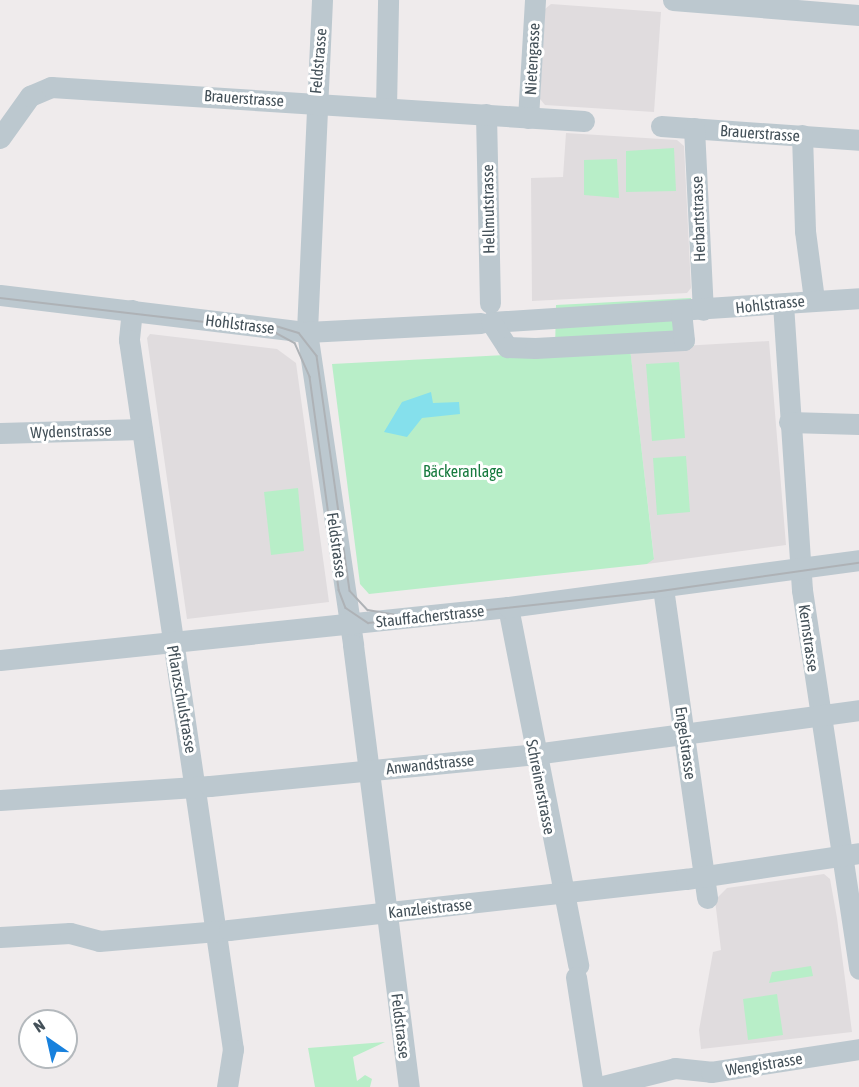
<!DOCTYPE html>
<meta charset="utf-8">
<style>
body{margin:0}
#map{position:relative;width:859px;height:1087px;overflow:hidden;background:#efebec;font-family:"Asap Condensed",sans-serif}
div>[style]{position:absolute}
.education>*{inset:0;background:#e0dcde}
.green>*{inset:0;background:#b8eec8}
.water>*{inset:0;background:#85e0ec}
.minor>*{height:21px;margin:-10.5px;padding:0 10.5px;transform-origin:10.5px;border-radius:10.5px;background:#bcc8cf}
.tram>*{height:1.5px;margin:-0.75px;padding:0 0.75px;transform-origin:0.75px;border-radius:0.75px;background:#aeb2b6}
span{translate:-50% -50%;white-space:nowrap;text-align:center;line-height:1.15;-webkit-text-stroke:6px #fff;paint-order:stroke}
.street-label{font-size:16px;color:#445159}
.park-label{font-size:16px;color:#167a3e}
.north{position:absolute;left:18px;top:1009px;width:60px;height:60px;box-sizing:border-box;background:#fff;border:2px solid #b4b9bd;border-radius:50%;rotate:326deg;font-size:16px;font-weight:700;line-height:24px;text-align:center;color:#445159}
.north::after{content:'';display:block;margin:auto;width:21px;height:27px;background:#1881dd;clip-path:polygon(50% 0,100% 100%,50% 72%,0 100%)}
</style>
<div id="map">
<div class="education">
<div style="clip-path:polygon(551px 4px,661px 12px,654px 112px,545px 105px,540px 99px,545px 9px)"></div>
<div style="clip-path:polygon(566px 133px,677px 140px,684px 146px,691px 288px,687px 293px,532px 301px,531px 178px,563px 177px)"></div>
<div style="clip-path:polygon(150px 334px,277px 349px,296px 363px,329px 602px,187px 619px,147px 338px)"></div>
<div style="clip-path:polygon(769px 341px,786px 545px,647px 564px,654px 558px,630px 349px)"></div>
<div style="clip-path:polygon(824px 874px,830px 879px,837px 918px,852px 1032px,701px 1049px,699px 1030px,713px 952px,721px 950px,715px 900px,727px 888px)"></div>
</div>
<div class="green">
<div style="clip-path:polygon(674px 148px,676px 191px,626px 192px,626px 151px)"></div>
<div style="clip-path:polygon(617px 159px,619px 198px,584px 195px,584px 160px)"></div>
<div style="clip-path:polygon(691px 298px,694px 346px,630px 348px,654px 559px,647px 564px,369px 594px,360px 584px,332px 364px,622px 349px,555px 350px,556px 305px)"></div>
<div style="clip-path:polygon(679px 362px,685px 438px,652px 441px,646px 364px)"></div>
<div style="clip-path:polygon(686px 456px,690px 512px,657px 515px,653px 458px)"></div>
<div style="clip-path:polygon(298px 488px,304px 551px,271px 555px,264px 492px)"></div>
<div style="clip-path:polygon(811px 966px,813px 976px,769px 983px,772px 972px)"></div>
<div style="clip-path:polygon(777px 994px,783px 1035px,748px 1040px,743px 999px)"></div>
<div style="clip-path:polygon(385px 1042px,353px 1057px,357px 1081px,365px 1075px,372px 1079px,370px 1087px,315px 1087px,308px 1048px)"></div>
</div>
<div class="water">
<div style="clip-path:polygon(431px 392px,433px 403px,459px 402px,460px 414px,422px 418px,407px 437px,384px 432px,402px 402px)"></div>
</div>
<div class="minor">
<div style="left:322px;top:0;width:332px;rotate:92.6deg"></div>
<div style="left:307px;top:332px;width:316px;rotate:81.6deg"></div>
<div style="left:353px;top:645px;width:446px;rotate:82.8deg"></div>
<div style="left:673px;top:0;width:187px;rotate:4.6deg"></div>
<div style="left:386px;top:108px;width:108px;rotate:-88.9deg"></div>
<div style="left:486px;top:114px;width:189px;rotate:88.8deg"></div>
<div style="left:528px;top:118px;width:118px;rotate:-86.6deg"></div>
<div style="left:661px;top:126px;width:198px;rotate:4deg"></div>
<div style="left:694px;top:128px;width:182px;rotate:87.2deg"></div>
<div style="left:802px;top:135px;width:96px;rotate:88.2deg"></div>
<div style="left:805px;top:231px;width:69px;rotate:82.5deg"></div>
<div style="left:0;top:138px;width:52px;rotate:-54.5deg"></div>
<div style="left:30px;top:96px;width:23px;rotate:-23deg"></div>
<div style="left:51px;top:87px;width:534px;rotate:3.65deg"></div>
<div style="left:0;top:295px;width:309px;rotate:6.9deg"></div>
<div style="left:307px;top:332px;width:174px;rotate:-3deg"></div>
<div style="left:783px;top:304px;width:287px;rotate:86.2deg"></div>
<div style="left:802px;top:590px;width:383px;rotate:81.4deg"></div>
<div style="left:132px;top:310px;width:30px;rotate:96deg"></div>
<div style="left:129px;top:340px;width:717px;rotate:81.66deg"></div>
<div style="left:233px;top:1049px;width:38px;rotate:99deg"></div>
<div style="left:491px;top:322px;width:369px;rotate:-3.7deg"></div>
<div style="left:491px;top:322px;width:30px;rotate:57deg"></div>
<div style="left:507px;top:347px;width:28px;rotate:2deg"></div>
<div style="left:535px;top:348px;width:149px;rotate:-3.1deg"></div>
<div style="left:684px;top:340px;width:28px;rotate:-96deg"></div>
<div style="left:789px;top:422px;width:70px;rotate:1.6deg"></div>
<div style="left:0;top:433px;width:142px;rotate:-1.6deg"></div>
<div style="left:663px;top:588px;width:313px;rotate:81.9deg"></div>
<div style="left:508px;top:607px;width:365px;rotate:78.9deg"></div>
<div style="left:0;top:660px;width:511px;rotate:-5.96deg"></div>
<div style="left:508px;top:607px;width:354px;rotate:-7.6deg"></div>
<div style="left:0;top:800px;width:210px;rotate:-3.8deg"></div>
<div style="left:210px;top:786px;width:327px;rotate:-5.6deg"></div>
<div style="left:535px;top:754px;width:327px;rotate:-7.7deg"></div>
<div style="left:0;top:937px;width:70px;rotate:-3.3deg"></div>
<div style="left:70px;top:933px;width:30px;rotate:15deg"></div>
<div style="left:99px;top:941px;width:130px;rotate:-4.8deg"></div>
<div style="left:229px;top:930px;width:460px;rotate:-6.4deg"></div>
<div style="left:686px;top:879px;width:175px;rotate:-8.5deg"></div>
<div style="left:576px;top:977px;width:111px;rotate:81.2deg"></div>
<div style="left:599px;top:1087px;width:78px;rotate:-14deg"></div>
<div style="left:675px;top:1068px;width:36px;rotate:6deg"></div>
<div style="left:711px;top:1072px;width:150px;rotate:-8.8deg"></div>
</div>
<div class="tram">
<div style="left:0;top:298px;width:249px;rotate:6.7deg"></div>
<div style="left:247px;top:327px;width:30px;rotate:12deg"></div>
<div style="left:276px;top:333px;width:21px;rotate:28deg"></div>
<div style="left:295px;top:343px;width:37px;rotate:66deg"></div>
<div style="left:310px;top:377px;width:215px;rotate:82.2deg"></div>
<div style="left:339px;top:590px;width:19px;rotate:69deg"></div>
<div style="left:346px;top:608px;width:27px;rotate:34deg"></div>
<div style="left:368px;top:623px;width:288px;rotate:-6.2deg"></div>
<div style="left:654px;top:592px;width:207px;rotate:-8.1deg"></div>
<div style="left:266px;top:323px;width:34px;rotate:17deg"></div>
<div style="left:299px;top:333px;width:29px;rotate:52deg"></div>
<div style="left:317px;top:356px;width:237px;rotate:82deg"></div>
<div style="left:350px;top:591px;width:26px;rotate:47deg"></div>
<div style="left:368px;top:610px;width:34px;rotate:10deg"></div>
</div>
<div class="street-label">
<span style="left:532px;top:59px;rotate:-87deg">Nietengasse</span>
<span style="left:318px;top:61px;rotate:-85deg">Feldstrasse</span>
<span style="left:244px;top:98px;rotate:4deg">Brauerstrasse</span>
<span style="left:760px;top:133px;rotate:4deg">Brauerstrasse</span>
<span style="left:488px;top:209px;rotate:-91deg">Hellmutstrasse</span>
<span style="left:698px;top:219px;rotate:-92deg">Herbartstrasse</span>
<span style="left:770px;top:304px;rotate:-6deg">Hohlstrasse</span>
<span style="left:240px;top:324px;rotate:7deg">Hohlstrasse</span>
<span style="left:71px;top:431px;rotate:-2deg">Wydenstrasse</span>
<span style="left:337px;top:545px;rotate:82deg">Feldstrasse</span>
<span style="left:430px;top:616px;rotate:-6deg">Stauffacherstrasse</span>
<span style="left:809px;top:638px;rotate:82deg">Kernstrasse</span>
<span style="left:182px;top:699px;rotate:80deg">Pflanzschulstrasse</span>
<span style="left:686px;top:743px;rotate:82deg">Engelstrasse</span>
<span style="left:430px;top:764px;rotate:-6deg">Anwandstrasse</span>
<span style="left:541px;top:787px;rotate:79deg">Schreinerstrasse</span>
<span style="left:430px;top:908px;rotate:-6deg">Kanzleistrasse</span>
<span style="left:401px;top:1026px;rotate:83deg">Feldstrasse</span>
<span style="left:764px;top:1064px;rotate:-9deg">Wengistrasse</span>
</div>
<div class="park-label">
<span style="left:463px;top:471px">Bäckeranlage</span>
</div>
<div class="north">N</div>
</div>
